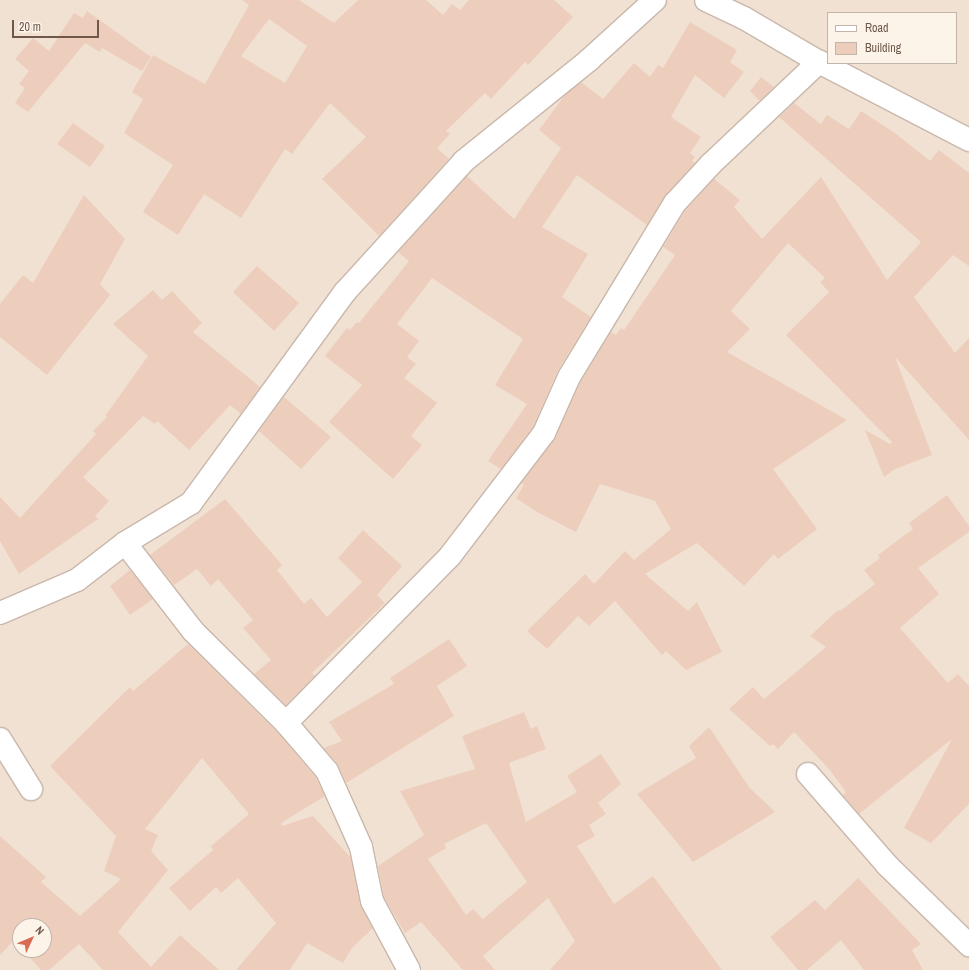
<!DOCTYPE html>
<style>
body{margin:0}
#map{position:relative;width:969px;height:970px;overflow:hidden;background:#faf0e3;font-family:"Archivo Narrow",sans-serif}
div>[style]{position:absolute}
.residential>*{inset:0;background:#f1e1d2}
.building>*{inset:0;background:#edcebd}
.roads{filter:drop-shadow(1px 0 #c9b7ab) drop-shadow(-1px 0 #c9b7ab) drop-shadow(0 1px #c9b7ab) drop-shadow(0 -1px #c9b7ab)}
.street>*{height:22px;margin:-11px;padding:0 11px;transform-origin:11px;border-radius:11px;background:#fff}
span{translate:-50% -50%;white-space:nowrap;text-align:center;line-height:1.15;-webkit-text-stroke:3px #fdf4e9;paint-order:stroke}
.legend{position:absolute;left:827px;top:12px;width:130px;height:52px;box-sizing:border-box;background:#fdf4e9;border:1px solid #c4b5aa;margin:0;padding:5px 7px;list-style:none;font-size:12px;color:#6f574b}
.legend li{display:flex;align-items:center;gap:8px;height:20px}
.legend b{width:20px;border:1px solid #c4b5aa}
.north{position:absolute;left:12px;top:918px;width:40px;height:40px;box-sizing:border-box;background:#fdf4e9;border:1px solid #c4b5aa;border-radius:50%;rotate:46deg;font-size:11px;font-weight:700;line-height:16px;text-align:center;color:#6f574b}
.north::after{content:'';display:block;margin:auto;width:14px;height:18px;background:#da6a52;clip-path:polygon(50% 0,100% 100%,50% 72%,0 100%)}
.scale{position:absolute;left:12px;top:20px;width:87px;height:18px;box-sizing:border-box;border:2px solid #6f574b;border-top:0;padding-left:5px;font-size:12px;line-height:14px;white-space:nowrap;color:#6f574b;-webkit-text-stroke:3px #fdf4e9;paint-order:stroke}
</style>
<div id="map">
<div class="residential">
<div style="clip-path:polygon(evenodd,0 0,969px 0,969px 970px,0 970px,0 0,828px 13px,956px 13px,956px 63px,828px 63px,828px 13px,0 0,20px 926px,44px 926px,44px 950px,20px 950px,20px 926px)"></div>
</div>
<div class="building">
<div style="clip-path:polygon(evenodd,242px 0,299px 0,334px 23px,358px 0,426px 0,443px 15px,452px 4px,460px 10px,469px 0,554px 0,573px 17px,528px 65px,525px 62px,491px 99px,485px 93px,446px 131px,450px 134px,437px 148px,449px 159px,379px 236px,322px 179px,366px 137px,330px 103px,292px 154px,285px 149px,241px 218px,204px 194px,178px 235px,143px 212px,173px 165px,124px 133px,143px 99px,132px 92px,153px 55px,205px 84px,249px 5px,242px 0,269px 19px,307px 46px,285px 83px,241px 56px,269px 19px)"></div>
<div style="clip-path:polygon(87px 11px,151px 57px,142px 71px,102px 48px,100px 52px,85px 43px,28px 112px,15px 103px,25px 88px,19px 84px,29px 71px,15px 59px,33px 38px,49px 51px,74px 13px,83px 18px)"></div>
<div style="clip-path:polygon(690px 22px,737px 50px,730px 62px,744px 72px,724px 98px,695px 75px,671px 117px,701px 137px,690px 153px,695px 157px,692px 161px,695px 163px,666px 195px,647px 225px,577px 175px,542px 227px,588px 254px,562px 297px,591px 317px,558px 370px,533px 427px,501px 469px,488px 461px,527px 404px,495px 385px,523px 339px,432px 278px,397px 324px,419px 341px,407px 357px,416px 364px,404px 378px,437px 403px,411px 436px,422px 445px,393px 479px,329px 422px,362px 385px,325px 356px,347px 328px,350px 330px,357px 322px,359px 323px,409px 261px,398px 252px,467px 176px,514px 219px,561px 148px,539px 130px,565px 95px,581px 82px,603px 99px,634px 63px,650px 77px,658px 65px,663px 68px)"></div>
<div style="clip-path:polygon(761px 77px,774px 87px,760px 101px,750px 91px)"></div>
<div style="clip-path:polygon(794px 103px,821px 124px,827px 115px,849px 129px,861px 111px,895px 133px,930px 161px,939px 150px,969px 173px,969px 266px,953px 255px,914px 297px,955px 353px,969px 338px,969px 440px,895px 357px,932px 455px,895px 469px,884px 477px,865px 430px,890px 444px,892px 442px,786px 335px,829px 292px,820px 282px,825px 278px,788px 243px,731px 311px,750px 329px,727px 352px,847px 420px,773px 469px,817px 529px,778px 559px,774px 554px,744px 586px,697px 543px,645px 574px,688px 611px,697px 602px,722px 652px,686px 670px,666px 651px,662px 655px,615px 601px,589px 626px,578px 616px,547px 649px,527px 631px,585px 574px,594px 584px,625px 551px,634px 560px,671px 529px,655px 501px,600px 484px,576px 532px,537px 512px,516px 498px,524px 485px,521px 483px,555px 438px,580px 383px,611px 332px,616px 335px,621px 328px,624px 330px,675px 255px,663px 247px,685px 211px,714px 179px,740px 200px,734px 207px,762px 239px,821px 177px,887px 280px,921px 242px,779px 117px)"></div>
<div style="clip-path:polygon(73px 123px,105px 146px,90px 167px,57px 144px)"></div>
<div style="clip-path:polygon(84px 195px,125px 239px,100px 284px,110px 295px,47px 375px,0 337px,0 304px,23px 275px,33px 283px)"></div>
<div style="clip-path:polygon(257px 266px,299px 303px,274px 331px,233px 292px)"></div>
<div style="clip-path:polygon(153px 290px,162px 300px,172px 291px,202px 323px,193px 332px,260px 387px,241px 414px,230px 405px,189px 450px,157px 421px,155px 424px,143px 416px,83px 477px,109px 501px,95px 516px,98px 519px,19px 574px,0 541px,0 497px,20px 518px,96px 434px,93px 431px,107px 417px,105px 416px,148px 356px,113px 324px)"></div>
<div style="clip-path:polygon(284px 397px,331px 437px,301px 469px,259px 431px)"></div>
<div style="clip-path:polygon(947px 495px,969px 526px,969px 532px,918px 568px,939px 594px,900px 628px,948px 683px,958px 674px,969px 686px,969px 804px,931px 843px,904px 828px,952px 739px,859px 814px,843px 795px,846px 792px,829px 769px,794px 732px,778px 749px,773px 744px,770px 746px,729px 709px,753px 687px,764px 699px,826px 647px,810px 636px,838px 610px,840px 611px,875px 584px,864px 570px,880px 558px,878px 555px,913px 529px,909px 523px)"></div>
<div style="clip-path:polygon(225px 499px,282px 565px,277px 570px,304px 604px,311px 598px,327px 617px,362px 582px,338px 558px,363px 530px,402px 566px,377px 595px,385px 603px,312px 673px,315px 676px,286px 705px,254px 674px,271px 660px,243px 628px,253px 620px,218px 579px,211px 586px,197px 569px,174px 585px,150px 555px)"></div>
<div style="clip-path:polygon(130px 570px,153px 599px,130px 615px,110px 586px)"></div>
<div style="clip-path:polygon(449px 639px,467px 666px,437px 686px,454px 716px,346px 783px,337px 763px,324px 748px,342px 741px,329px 722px,394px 684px,390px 678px)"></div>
<div style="clip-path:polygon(188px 644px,277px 732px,316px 778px,325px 796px,281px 823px,282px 826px,313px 816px,351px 858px,360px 904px,373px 928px,352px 948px,343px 963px,307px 943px,290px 970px,236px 970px,276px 923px,238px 878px,221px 893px,216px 887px,190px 911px,169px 888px,213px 850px,211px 846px,249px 814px,202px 758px,145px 829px,158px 835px,151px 851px,168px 870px,118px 932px,151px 967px,180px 935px,219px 970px,103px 970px,79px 944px,49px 970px,41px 970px,23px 950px,44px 950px,44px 926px,20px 926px,20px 947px,14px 940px,0 955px,0 836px,46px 877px,41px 882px,80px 916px,121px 879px,104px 871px,116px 836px,50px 766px,130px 687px,133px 691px)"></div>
<div style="clip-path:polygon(evenodd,524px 712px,531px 729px,537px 726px,546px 749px,509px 763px,526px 822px,577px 792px,567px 776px,601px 754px,621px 784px,598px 803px,606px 814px,589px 825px,595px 836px,577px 846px,614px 904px,653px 876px,722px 970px,550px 970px,575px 941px,548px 898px,483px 956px,495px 970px,463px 970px,421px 922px,405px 933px,384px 897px,378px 866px,424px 835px,400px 791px,475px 769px,462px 736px,524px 712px,486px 823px,527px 882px,483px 919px,473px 909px,466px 915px,428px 859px,446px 848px,444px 844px,486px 823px)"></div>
<div style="clip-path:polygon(709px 727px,749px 787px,775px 812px,693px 862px,637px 794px,696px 758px,689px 746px)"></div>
<div style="clip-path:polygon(858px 878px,921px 944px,912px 950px,923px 970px,864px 970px,841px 940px,807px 970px,798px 970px,770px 937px,815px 900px,825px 910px)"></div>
</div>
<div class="roads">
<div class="street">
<div style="left:706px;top:0;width:42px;rotate:25.3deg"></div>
<div style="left:744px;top:18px;width:87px;rotate:30.4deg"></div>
<div style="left:819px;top:62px;width:169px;rotate:27.5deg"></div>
<div style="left:125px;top:543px;width:111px;rotate:52.3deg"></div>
<div style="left:193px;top:631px;width:131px;rotate:44.7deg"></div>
<div style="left:286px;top:723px;width:63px;rotate:49.5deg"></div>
<div style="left:327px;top:771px;width:83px;rotate:65.9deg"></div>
<div style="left:361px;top:847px;width:55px;rotate:78.5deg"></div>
<div style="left:372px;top:901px;width:78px;rotate:61.8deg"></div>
<div style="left:0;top:613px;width:84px;rotate:-23.2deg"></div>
<div style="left:77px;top:580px;width:61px;rotate:-37.6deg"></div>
<div style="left:125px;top:543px;width:77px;rotate:-31.2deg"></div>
<div style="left:191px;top:503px;width:261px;rotate:-53.9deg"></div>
<div style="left:345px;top:292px;width:177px;rotate:-47.7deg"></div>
<div style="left:464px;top:161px;width:161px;rotate:-38.9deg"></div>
<div style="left:589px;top:60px;width:89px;rotate:-42.3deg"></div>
<div style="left:286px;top:723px;width:234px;rotate:-45.5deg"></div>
<div style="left:450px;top:556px;width:155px;rotate:-52.6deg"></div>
<div style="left:544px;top:433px;width:61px;rotate:-65.9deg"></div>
<div style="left:569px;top:377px;width:204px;rotate:-58.7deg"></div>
<div style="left:675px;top:203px;width:53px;rotate:-47.3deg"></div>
<div style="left:711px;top:164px;width:149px;rotate:-43.4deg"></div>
<div style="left:0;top:739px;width:59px;rotate:58.2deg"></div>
<div style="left:808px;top:774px;width:121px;rotate:49deg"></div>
<div style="left:887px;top:865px;width:115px;rotate:44.3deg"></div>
</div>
</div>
<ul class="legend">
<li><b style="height:5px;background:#fff"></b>Road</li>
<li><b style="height:11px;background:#edcebd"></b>Building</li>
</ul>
<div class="north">N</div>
<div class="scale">20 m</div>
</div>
